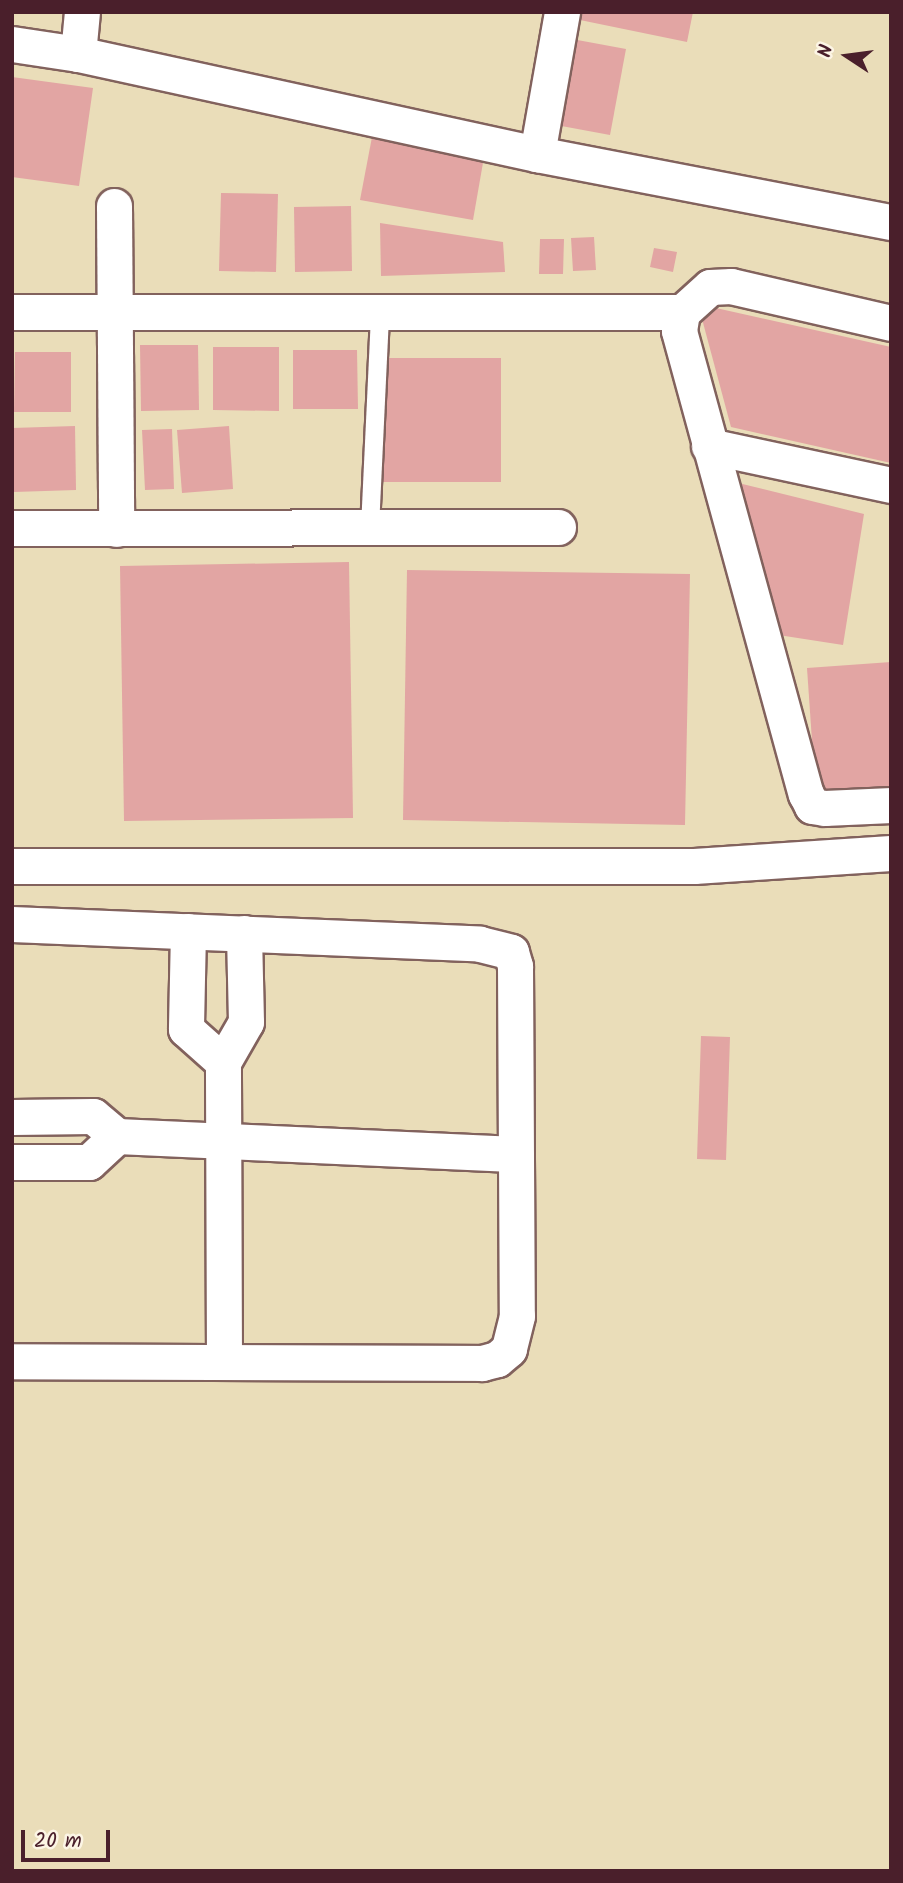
<!DOCTYPE html>
<style>
body{margin:0}
#map{position:relative;width:903px;height:1883px;overflow:hidden;background:#eaddb9;font-family:Kalam,sans-serif}
div>[style]{position:absolute}
.building>*{inset:0;background:#e2a5a3}
.roads{filter:drop-shadow(2px 0 #82625d) drop-shadow(-2px 0 #82625d) drop-shadow(0 2px #82625d) drop-shadow(0 -2px #82625d)}
.service>*{height:18px;margin:-9px;padding:0 9px;transform-origin:9px;border-radius:9px;background:#fff}
.minor>*{height:35px;margin:-17.5px;padding:0 17.5px;transform-origin:17.5px;border-radius:17.5px;background:#fff}
span{translate:-50% -50%;white-space:nowrap;text-align:center;line-height:1.15;-webkit-text-stroke:5px #fcf5e5;paint-order:stroke}
.frame{position:absolute;inset:0;border:14px solid #4a1f2b;pointer-events:none}
.north{position:absolute;left:812px;top:21px;width:70px;height:70px;-webkit-text-stroke:5px #fcf5e5;paint-order:stroke;rotate:283deg;font-size:19px;font-weight:700;line-height:28px;text-align:center;color:#4a1f2b}
.north::after{content:'';display:block;margin:auto;width:24px;height:32px;background:#4a1f2b;clip-path:polygon(50% 0,100% 100%,50% 72%,0 100%)}
.scale{position:absolute;left:21px;top:1830px;width:89px;height:32px;box-sizing:border-box;border:4px solid #4a1f2b;border-top:0;padding-left:9px;font-size:21px;line-height:24px;white-space:nowrap;color:#4a1f2b;-webkit-text-stroke:5px #fcf5e5;paint-order:stroke}
</style>
<div id="map">
<div class="building">
<div style="clip-path:polygon(581px 12px,693px 12px,687px 42px,580px 20px)"></div>
<div style="clip-path:polygon(572px 39px,626px 49px,610px 135px,556px 125px)"></div>
<div style="clip-path:polygon(12px 77px,93px 88px,79px 186px,12px 177px)"></div>
<div style="clip-path:polygon(372px 137px,484px 157px,473px 220px,360px 200px)"></div>
<div style="clip-path:polygon(221px 193px,278px 194px,276px 272px,219px 271px)"></div>
<div style="clip-path:polygon(351px 206px,352px 271px,295px 272px,294px 207px)"></div>
<div style="clip-path:polygon(380px 223px,503px 242px,505px 272px,381px 276px)"></div>
<div style="clip-path:polygon(594px 237px,596px 270px,573px 271px,571px 238px)"></div>
<div style="clip-path:polygon(540px 239px,564px 239px,563px 274px,539px 274px)"></div>
<div style="clip-path:polygon(654px 248px,677px 252px,673px 272px,650px 267px)"></div>
<div style="clip-path:polygon(698px 304px,891px 347px,891px 463px,731px 427px)"></div>
<div style="clip-path:polygon(140px 345px,198px 345px,199px 410px,141px 411px)"></div>
<div style="clip-path:polygon(213px 347px,279px 347px,279px 411px,213px 410px)"></div>
<div style="clip-path:polygon(293px 350px,357px 350px,358px 409px,293px 409px)"></div>
<div style="clip-path:polygon(15px 352px,71px 352px,71px 412px,14px 412px)"></div>
<div style="clip-path:polygon(383px 358px,501px 358px,501px 482px,383px 482px)"></div>
<div style="clip-path:polygon(75px 426px,76px 490px,14px 492px,12px 428px)"></div>
<div style="clip-path:polygon(229px 426px,233px 489px,182px 493px,177px 430px)"></div>
<div style="clip-path:polygon(172px 429px,174px 489px,145px 490px,142px 430px)"></div>
<div style="clip-path:polygon(726px 480px,864px 514px,843px 645px,772px 634px)"></div>
<div style="clip-path:polygon(349px 562px,353px 818px,124px 821px,120px 566px)"></div>
<div style="clip-path:polygon(407px 570px,690px 574px,685px 825px,403px 820px)"></div>
<div style="clip-path:polygon(891px 662px,891px 794px,816px 799px,807px 668px)"></div>
<div style="clip-path:polygon(701px 1036px,730px 1037px,726px 1160px,697px 1159px)"></div>
</div>
<div class="roads">
<div class="service">
<div style="left:370px;top:528px;width:216px;rotate:-87.3deg"></div>
</div>
<div class="minor">
<div style="left:12px;top:44px;width:67px;rotate:8.6deg"></div>
<div style="left:78px;top:54px;width:42px;rotate:-84.6deg"></div>
<div style="left:78px;top:54px;width:470px;rotate:12.3deg"></div>
<div style="left:537px;top:154px;width:360px;rotate:10.9deg"></div>
<div style="left:537px;top:154px;width:144px;rotate:-80deg"></div>
<div style="left:114px;top:206px;width:323px;rotate:89.6deg"></div>
<div style="left:12px;top:312px;width:670px"></div>
<div style="left:891px;top:323px;width:164px;rotate:-167deg"></div>
<div style="left:731px;top:286px;width:21px;rotate:177deg"></div>
<div style="left:710px;top:287px;width:38px;rotate:138deg"></div>
<div style="left:682px;top:312px;width:19px;rotate:99deg"></div>
<div style="left:679px;top:331px;width:480px;rotate:74.7deg"></div>
<div style="left:806px;top:794px;width:13px;rotate:63deg"></div>
<div style="left:812px;top:806px;width:13px;rotate:9deg"></div>
<div style="left:825px;top:808px;width:66px;rotate:-2.6deg"></div>
<div style="left:709px;top:446px;width:186px;rotate:12.1deg"></div>
<div style="left:12px;top:528px;width:546px;rotate:-0.1deg"></div>
<div style="left:12px;top:866px;width:682px"></div>
<div style="left:694px;top:866px;width:197px;rotate:-3.8deg"></div>
<div style="left:12px;top:924px;width:468px;rotate:2.4deg"></div>
<div style="left:480px;top:944px;width:32px;rotate:14deg"></div>
<div style="left:511px;top:952px;width:15px;rotate:74deg"></div>
<div style="left:515px;top:966px;width:350px;rotate:89.7deg"></div>
<div style="left:517px;top:1316px;width:34px;rotate:104deg"></div>
<div style="left:509px;top:1349px;width:16px;rotate:140deg"></div>
<div style="left:497px;top:1359px;width:16px;rotate:165deg"></div>
<div style="left:482px;top:1363px;width:470px;rotate:-179.8deg"></div>
<div style="left:188px;top:931px;width:98px;rotate:91.2deg"></div>
<div style="left:186px;top:1029px;width:50px;rotate:41.7deg"></div>
<div style="left:12px;top:1117px;width:81px;rotate:-0.7deg"></div>
<div style="left:93px;top:1116px;width:31px;rotate:40deg"></div>
<div style="left:117px;top:1136px;width:399px;rotate:2.6deg"></div>
<div style="left:12px;top:1162px;width:77px"></div>
<div style="left:89px;top:1162px;width:38px;rotate:-43deg"></div>
<div style="left:224px;top:1362px;width:300px;rotate:-90.2deg"></div>
<div style="left:223px;top:1062px;width:46px;rotate:-60.1deg"></div>
<div style="left:246px;top:1022px;width:89px;rotate:-91.3deg"></div>
</div>
</div>
<div class="frame"></div>
<div class="north">N</div>
<div class="scale">20 m</div>
</div>
